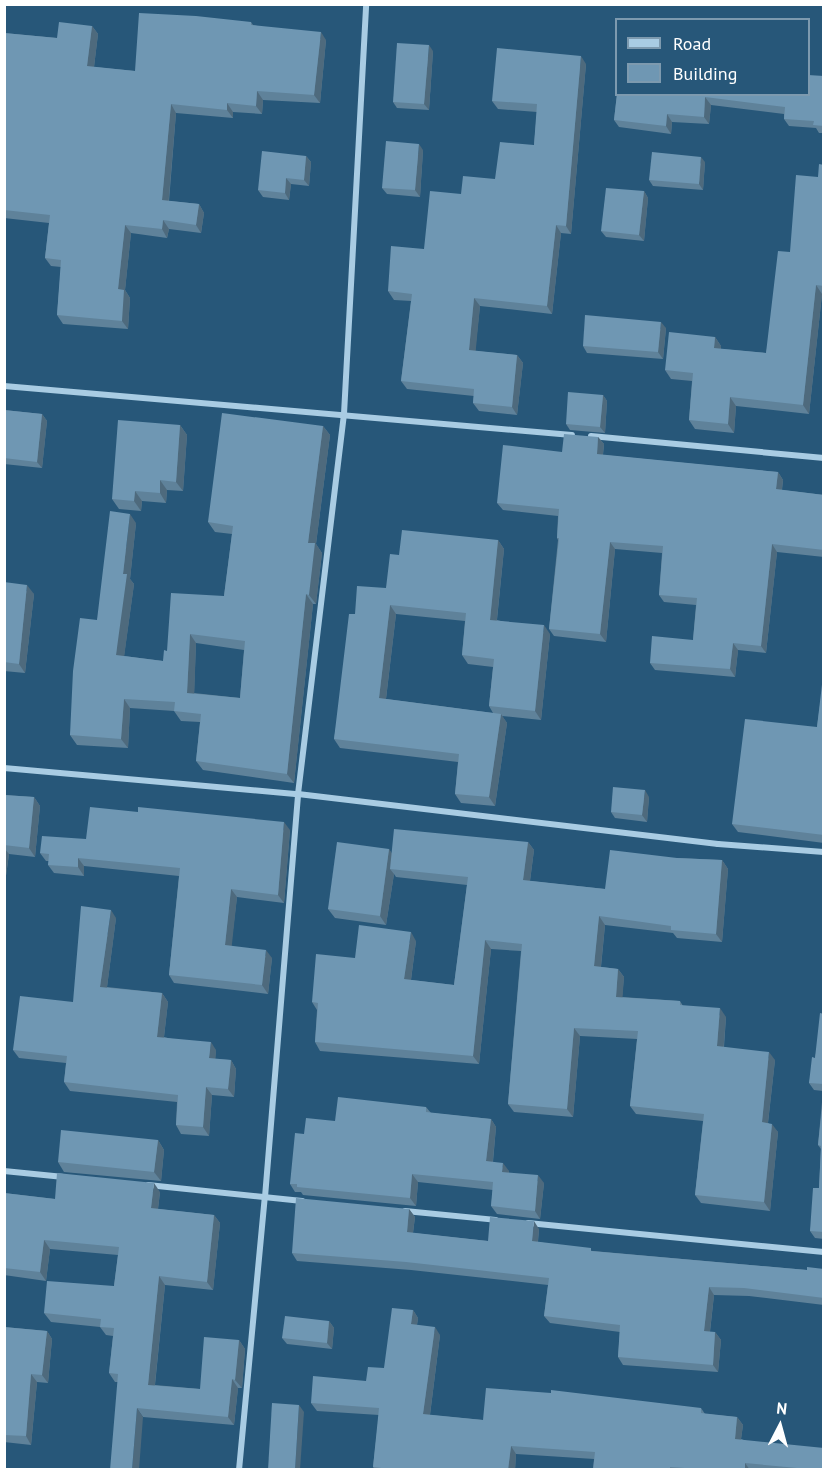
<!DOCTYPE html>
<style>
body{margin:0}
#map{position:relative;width:828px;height:1474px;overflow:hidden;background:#275779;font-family:"PT Sans",sans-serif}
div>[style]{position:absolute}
.street>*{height:6px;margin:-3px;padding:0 3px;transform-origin:3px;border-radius:3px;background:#a9cce3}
.wall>*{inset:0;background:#5f829a}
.shaded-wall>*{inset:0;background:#4e6a7d}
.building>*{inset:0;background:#6f97b3}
span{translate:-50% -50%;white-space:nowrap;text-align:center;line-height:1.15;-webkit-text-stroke:4.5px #275779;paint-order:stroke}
.frame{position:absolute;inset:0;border:6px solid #fff;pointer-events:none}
.legend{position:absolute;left:615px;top:18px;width:195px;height:78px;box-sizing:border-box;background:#275779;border:2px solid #7d9aaf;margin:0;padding:8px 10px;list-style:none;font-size:18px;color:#fff}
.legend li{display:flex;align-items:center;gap:12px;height:30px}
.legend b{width:30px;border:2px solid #7d9aaf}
.north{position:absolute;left:750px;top:1396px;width:60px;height:60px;-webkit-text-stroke:4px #275779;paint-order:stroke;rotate:6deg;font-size:16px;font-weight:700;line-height:24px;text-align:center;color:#fff}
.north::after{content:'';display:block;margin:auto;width:21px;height:27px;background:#fff;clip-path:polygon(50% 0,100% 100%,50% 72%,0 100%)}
</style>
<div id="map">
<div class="street">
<div style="left:4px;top:386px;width:570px;rotate:4.93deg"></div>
<div style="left:591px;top:436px;width:234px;rotate:5.4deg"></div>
<div style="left:4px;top:768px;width:295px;rotate:5.1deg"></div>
<div style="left:298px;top:794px;width:423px;rotate:6.8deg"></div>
<div style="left:718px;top:844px;width:106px;rotate:4.3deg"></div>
<div style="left:4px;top:1171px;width:60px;rotate:5.7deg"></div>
<div style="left:148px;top:1185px;width:155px;rotate:5.9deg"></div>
<div style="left:405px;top:1211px;width:91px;rotate:5.6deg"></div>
<div style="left:528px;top:1223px;width:297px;rotate:5.6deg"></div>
<div style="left:239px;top:1470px;width:274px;rotate:-84.6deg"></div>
<div style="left:265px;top:1197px;width:404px;rotate:-85.3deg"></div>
<div style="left:298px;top:794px;width:383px;rotate:-83.1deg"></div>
<div style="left:344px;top:414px;width:411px;rotate:-86.9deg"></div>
</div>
<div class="wall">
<div style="clip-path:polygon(251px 22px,253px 25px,326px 40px,320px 103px,263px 100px,262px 114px,233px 112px,233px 118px,176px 113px,169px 201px,199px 204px,204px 213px,201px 233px,169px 229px,167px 238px,131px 233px,125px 290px,130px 298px,128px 329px,63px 324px,57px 315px,61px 267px,51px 266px,45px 258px,49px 223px,4px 218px,4px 33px,57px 38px,92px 26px,98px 34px,94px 67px,135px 71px)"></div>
<div style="clip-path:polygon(433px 51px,429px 110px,397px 108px,393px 102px)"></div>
<div style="clip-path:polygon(586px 64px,571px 234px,561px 233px,552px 314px,480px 306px,475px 351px,517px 355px,523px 363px,517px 415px,479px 411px,473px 403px,474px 396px,407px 389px,401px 381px,411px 301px,394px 300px,388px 291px,424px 249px,461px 194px,495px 179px,534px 145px,537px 112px,498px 109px,492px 101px)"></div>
<div style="clip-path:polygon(824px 76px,824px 133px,819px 133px,816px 128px,789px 126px,784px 119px,784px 114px,711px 105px,709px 124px,672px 122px,671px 134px,619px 127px,614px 120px,617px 94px)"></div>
<div style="clip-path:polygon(423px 150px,420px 197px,387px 194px,382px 188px)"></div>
<div style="clip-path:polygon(306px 156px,311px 162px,309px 186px,291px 184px,289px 200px,263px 197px,258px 190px)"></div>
<div style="clip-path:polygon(705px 162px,703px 190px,653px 186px,649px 180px)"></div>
<div style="clip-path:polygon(824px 165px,824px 294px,822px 294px,809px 414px,736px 406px,734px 433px,695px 429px,689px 420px,692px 381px,671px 379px,665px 370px,715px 337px,721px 346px,721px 349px,766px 353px,790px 252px,818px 177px)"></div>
<div style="clip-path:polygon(644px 191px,648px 198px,644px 241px,606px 237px,601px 231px)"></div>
<div style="clip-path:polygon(666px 328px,663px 359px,587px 353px,583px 346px)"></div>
<div style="clip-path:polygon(603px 395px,607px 401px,605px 433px,570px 430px,566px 424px)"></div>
<div style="clip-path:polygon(4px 410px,42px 414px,47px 421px,42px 468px,4px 464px)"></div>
<div style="clip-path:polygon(180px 425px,187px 435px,183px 491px,167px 490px,166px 503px,142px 501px,141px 511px,119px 509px,112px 499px)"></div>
<div style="clip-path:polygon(evenodd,323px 426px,330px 435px,316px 544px,322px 553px,316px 604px,313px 604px,294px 783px,203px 770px,196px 761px,200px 722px,181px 721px,174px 711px,130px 708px,128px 748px,77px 745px,70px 735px,97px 620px,136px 523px,130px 579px,134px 584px,124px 656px,163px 661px,167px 651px,224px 596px,232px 534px,215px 532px,208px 522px,323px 426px,196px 643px,244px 650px,240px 698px,194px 693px,196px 643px)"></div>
<div style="clip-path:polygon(598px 437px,604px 444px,603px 455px,778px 472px,783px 480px,782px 490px,824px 495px,824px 557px,777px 552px,766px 653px,738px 650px,735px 677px,655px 670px,650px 663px,693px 640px,696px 605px,664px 602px,659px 595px,662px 553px,615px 549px,606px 642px,554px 636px,549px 629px,558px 540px,557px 538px,558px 516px,503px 510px,497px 503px,562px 452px)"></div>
<div style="clip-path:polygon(evenodd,498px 540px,504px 549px,497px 620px,550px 634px,541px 720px,502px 716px,507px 723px,495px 806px,461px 803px,455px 794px,458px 762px,340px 748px,334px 739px,355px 614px,386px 588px,399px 555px,498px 540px,396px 614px,465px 621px,462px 655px,468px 664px,493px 667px,489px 706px,493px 713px,386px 699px,396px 614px)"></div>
<div style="clip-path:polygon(4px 582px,34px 594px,25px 673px,4px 671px)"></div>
<div style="clip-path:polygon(824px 676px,824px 843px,738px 832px,732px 824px,817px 727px)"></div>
<div style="clip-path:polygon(4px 795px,34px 797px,40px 806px,35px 857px,9px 854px,4px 890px)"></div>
<div style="clip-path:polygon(649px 797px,647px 822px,615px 818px,611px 812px)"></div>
<div style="clip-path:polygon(290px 830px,284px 903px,237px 897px,231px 946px,272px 958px,268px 994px,174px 983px,169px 975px,179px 876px,84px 866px,84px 876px,54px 873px,48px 865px,49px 861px,46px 861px,40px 853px,86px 839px)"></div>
<div style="clip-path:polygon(528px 842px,534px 850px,530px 881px,605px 889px,677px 858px,722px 860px,728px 869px,722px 942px,677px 938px,673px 933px,605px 925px,601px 967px,618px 969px,624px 977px,622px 997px,680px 1001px,683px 1006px,726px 1017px,724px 1047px,775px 1060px,768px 1123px,778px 1132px,770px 1211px,701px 1203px,695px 1195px,703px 1121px,636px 1114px,630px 1106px,637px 1039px,580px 1036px,573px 1117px,514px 1112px,508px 1104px,521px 951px,491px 949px,479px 1064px,320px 1051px,315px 1042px,317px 1010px,312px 1002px,355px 958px,416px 941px,411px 980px,454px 985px,467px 885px,396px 877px,394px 874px,386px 925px,335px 918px,328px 909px,389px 849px,391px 853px)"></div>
<div style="clip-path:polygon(116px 918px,107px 987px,162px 993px,168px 1002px,164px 1037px,216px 1050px,215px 1059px,231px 1060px,236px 1069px,234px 1097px,212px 1095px,209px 1136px,181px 1134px,176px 1125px,177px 1102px,70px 1091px,64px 1082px,66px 1063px,19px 1058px,13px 1050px,73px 1002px)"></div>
<div style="clip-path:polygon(824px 1014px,824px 1239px,815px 1238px,810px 1231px,819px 1188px,821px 1149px,818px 1145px,823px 1091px,814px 1090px,809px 1083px,815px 1058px)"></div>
<div style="clip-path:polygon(426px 1107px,431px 1113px,491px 1119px,496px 1127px,493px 1162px,509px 1171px,509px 1173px,544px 1183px,540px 1219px,497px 1214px,491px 1206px,493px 1190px,418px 1182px,416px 1206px,303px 1195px,301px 1192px,295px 1192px,290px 1184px,304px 1134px,335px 1121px)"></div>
<div style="clip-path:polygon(158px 1140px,164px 1150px,161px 1181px,64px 1172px,58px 1162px)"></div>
<div style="clip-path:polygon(160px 1192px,158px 1209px,214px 1215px,220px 1223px,213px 1290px,165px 1285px,155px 1385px,200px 1389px,239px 1340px,245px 1349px,242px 1388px,238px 1388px,234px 1425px,143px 1417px,118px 1382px,115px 1382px,109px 1373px,113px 1336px,106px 1335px,100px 1327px,51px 1322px,44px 1313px,114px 1286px,118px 1255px,50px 1249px,46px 1281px,4px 1275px,4px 1193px,55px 1199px)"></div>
<div style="clip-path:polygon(409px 1209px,415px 1217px,413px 1233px,488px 1241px,539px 1229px,538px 1242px,593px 1251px,807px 1270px,824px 1269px,824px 1305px,749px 1296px,714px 1295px,710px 1332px,715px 1332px,721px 1340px,718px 1372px,623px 1365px,618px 1357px,620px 1332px,550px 1323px,544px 1316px,548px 1285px,411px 1270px,297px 1261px,292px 1253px)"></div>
<div style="clip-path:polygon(413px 1310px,418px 1318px,417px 1325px,440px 1335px,430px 1415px,483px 1420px,701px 1408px,705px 1414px,737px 1417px,743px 1425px,741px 1439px,824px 1470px,593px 1470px,594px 1459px,516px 1454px,515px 1470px,375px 1470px,373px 1467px,379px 1415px,317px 1411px,311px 1403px,366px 1381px,384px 1368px)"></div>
<div style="clip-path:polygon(329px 1321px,334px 1328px,332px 1349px,287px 1344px,282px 1338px)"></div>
<div style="clip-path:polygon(4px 1327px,47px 1331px,52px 1339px,48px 1383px,37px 1382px,31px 1445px,4px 1442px)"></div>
</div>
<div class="shaded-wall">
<div style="clip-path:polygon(92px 26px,98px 34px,93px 75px,87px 66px)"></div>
<div style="clip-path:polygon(321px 32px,326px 40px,320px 103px,314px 95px)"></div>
<div style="clip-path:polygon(429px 45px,433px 51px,429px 110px,424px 104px)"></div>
<div style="clip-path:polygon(581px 56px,586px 64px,571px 234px,566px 226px)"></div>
<div style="clip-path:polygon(257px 91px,263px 100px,262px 114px,256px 106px)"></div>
<div style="clip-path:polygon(705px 97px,711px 105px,709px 124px,704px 117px)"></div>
<div style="clip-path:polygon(227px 103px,233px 112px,233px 118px,227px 110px)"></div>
<div style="clip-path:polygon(171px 104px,176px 113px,168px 208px,162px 200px)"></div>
<div style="clip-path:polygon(667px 114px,672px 122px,671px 134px,666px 126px)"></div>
<div style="clip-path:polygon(419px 144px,423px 150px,420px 197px,415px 190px)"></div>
<div style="clip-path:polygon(306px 156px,311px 162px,309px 186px,304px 180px)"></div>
<div style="clip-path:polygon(701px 157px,705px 162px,703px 190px,699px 184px)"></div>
<div style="clip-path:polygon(286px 178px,291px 184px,289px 200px,285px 193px)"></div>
<div style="clip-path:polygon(644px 191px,648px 198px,644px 241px,639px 235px)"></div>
<div style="clip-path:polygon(199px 204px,204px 213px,201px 233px,196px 225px)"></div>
<div style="clip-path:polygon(163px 220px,169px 229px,167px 238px,162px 229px)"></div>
<div style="clip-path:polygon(125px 225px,131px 233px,125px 290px,130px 298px,128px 329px,122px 321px,118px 289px)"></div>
<div style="clip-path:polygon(556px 225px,561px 233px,552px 314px,547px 306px)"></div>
<div style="clip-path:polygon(816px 285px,822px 294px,809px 414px,803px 405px)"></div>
<div style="clip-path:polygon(474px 298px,480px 306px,475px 358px,469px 350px)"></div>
<div style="clip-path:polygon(661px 322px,666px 328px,663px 359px,658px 352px)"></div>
<div style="clip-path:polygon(715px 337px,721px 346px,720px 357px,714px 348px)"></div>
<div style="clip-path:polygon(517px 355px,523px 363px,517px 415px,512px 407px)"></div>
<div style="clip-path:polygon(603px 395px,607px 401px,605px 433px,600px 427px)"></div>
<div style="clip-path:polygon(730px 397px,736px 406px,734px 433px,728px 424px)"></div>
<div style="clip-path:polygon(42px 414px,47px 421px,42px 468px,37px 462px)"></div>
<div style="clip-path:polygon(180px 425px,187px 435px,183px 491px,176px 482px)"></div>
<div style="clip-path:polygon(323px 426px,330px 435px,316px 544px,322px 553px,316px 604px,309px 595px,308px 543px)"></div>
<div style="clip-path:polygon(598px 437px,604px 444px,602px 462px,597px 454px)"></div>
<div style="clip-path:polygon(778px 472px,783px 480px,781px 496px,776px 489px)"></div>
<div style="clip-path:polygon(160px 480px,167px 490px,166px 503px,160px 493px)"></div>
<div style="clip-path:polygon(135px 491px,142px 501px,141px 511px,134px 501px)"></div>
<div style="clip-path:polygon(130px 514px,136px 523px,130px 579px,134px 584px,123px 665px,116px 655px,123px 574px)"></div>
<div style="clip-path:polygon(498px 540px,504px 549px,496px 628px,490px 620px)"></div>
<div style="clip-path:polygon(610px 542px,615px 549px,606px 642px,600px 634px)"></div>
<div style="clip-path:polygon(772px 544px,777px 552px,766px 653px,761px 646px)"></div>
<div style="clip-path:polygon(27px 585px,34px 594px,25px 673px,19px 664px)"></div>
<div style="clip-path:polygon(306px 594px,313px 604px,294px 783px,287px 774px)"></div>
<div style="clip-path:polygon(390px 605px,396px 614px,385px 707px,379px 698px)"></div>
<div style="clip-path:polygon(544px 625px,550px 634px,541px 720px,535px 711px)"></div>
<div style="clip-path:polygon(190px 634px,196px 643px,194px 702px,187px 693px)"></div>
<div style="clip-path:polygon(733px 643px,738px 650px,735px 677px,730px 669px)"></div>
<div style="clip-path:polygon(124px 699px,130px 708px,128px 748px,121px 739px)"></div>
<div style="clip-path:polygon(501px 714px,507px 723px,495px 806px,489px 797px)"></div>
<div style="clip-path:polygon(645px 790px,649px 797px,647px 822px,642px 815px)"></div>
<div style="clip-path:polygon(34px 797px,40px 806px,35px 857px,29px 848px)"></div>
<div style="clip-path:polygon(284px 822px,290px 830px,284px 903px,278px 895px)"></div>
<div style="clip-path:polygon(528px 842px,534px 850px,529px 888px,523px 880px)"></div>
<div style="clip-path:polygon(4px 848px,9px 854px,4px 890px)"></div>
<div style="clip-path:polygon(389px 849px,396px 859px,390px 869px,394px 874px,386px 925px,380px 916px)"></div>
<div style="clip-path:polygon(78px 858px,84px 866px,84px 876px,78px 867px)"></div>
<div style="clip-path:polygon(722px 860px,728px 869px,722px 942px,716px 934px)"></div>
<div style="clip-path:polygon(231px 889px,237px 897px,231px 953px,225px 945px)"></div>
<div style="clip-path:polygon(111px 910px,116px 918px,106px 995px,100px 987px)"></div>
<div style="clip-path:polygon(599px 916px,605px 925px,600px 975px,594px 966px)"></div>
<div style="clip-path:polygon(411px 932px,416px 941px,410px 987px,404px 979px)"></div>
<div style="clip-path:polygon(485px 940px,491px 949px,479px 1064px,473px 1056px)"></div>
<div style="clip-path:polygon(266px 950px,272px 958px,268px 994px,262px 985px)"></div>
<div style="clip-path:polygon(618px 969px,624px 977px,622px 1005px,616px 997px)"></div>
<div style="clip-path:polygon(162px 993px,168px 1002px,163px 1045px,157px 1037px)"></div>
<div style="clip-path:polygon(720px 1008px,726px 1017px,723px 1054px,717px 1046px)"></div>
<div style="clip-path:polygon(574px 1028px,580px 1036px,573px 1117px,567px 1109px)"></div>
<div style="clip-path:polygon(211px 1042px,216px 1050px,215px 1066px,209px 1058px)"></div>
<div style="clip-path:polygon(769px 1052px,775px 1060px,767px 1131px,762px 1122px)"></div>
<div style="clip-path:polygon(231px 1060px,236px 1069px,234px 1097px,228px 1089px)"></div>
<div style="clip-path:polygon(206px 1087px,212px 1095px,209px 1136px,203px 1127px)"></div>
<div style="clip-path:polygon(491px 1119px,496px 1127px,492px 1169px,486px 1161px)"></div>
<div style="clip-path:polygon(772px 1124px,778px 1132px,770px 1211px,764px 1202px)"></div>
<div style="clip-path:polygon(158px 1140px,164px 1150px,161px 1181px,154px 1172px)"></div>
<div style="clip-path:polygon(503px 1163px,509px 1171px,508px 1180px,502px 1172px)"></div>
<div style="clip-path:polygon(412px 1174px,418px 1182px,416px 1206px,410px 1198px)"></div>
<div style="clip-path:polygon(538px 1175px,544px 1183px,540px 1219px,535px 1211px)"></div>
<div style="clip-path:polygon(154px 1183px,160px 1192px,157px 1217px,151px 1208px)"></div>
<div style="clip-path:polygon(409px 1209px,415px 1217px,412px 1240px,407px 1232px)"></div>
<div style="clip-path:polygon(214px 1215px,220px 1223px,213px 1290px,207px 1282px)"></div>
<div style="clip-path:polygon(534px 1221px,539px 1229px,537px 1249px,532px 1241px)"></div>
<div style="clip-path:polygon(44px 1240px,50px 1249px,46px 1281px,40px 1272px)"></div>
<div style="clip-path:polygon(159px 1276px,165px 1285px,154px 1393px,148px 1385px)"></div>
<div style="clip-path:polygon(709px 1287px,714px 1295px,709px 1339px,704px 1331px)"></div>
<div style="clip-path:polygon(413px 1310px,418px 1318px,416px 1331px,411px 1324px)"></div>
<div style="clip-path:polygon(329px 1321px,334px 1328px,332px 1349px,327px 1343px)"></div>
<div style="clip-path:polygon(435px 1327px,440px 1335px,429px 1422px,423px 1414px)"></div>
<div style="clip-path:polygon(47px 1331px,52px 1339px,48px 1383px,42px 1375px)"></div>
<div style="clip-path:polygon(715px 1332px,721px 1340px,718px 1372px,713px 1365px)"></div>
<div style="clip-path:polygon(239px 1340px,245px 1349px,242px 1388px,235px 1380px)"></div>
<div style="clip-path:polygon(31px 1374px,37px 1382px,31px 1445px,26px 1436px)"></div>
<div style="clip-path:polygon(232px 1379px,238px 1388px,234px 1425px,228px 1417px)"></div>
<div style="clip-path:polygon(299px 1405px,304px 1412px,300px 1470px,295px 1470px)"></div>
<div style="clip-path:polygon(137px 1408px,143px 1417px,139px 1470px,132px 1470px)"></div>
<div style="clip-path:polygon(737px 1417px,743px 1425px,740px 1446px,735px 1439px)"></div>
<div style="clip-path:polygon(511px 1446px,516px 1454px,515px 1470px,508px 1470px)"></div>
<div style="clip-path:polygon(745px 1463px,750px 1470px,745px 1470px)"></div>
</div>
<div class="building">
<div style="clip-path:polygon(139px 13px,196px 16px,251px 22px,251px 25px,321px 32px,314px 95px,257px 91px,256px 106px,227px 103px,227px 110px,171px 104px,162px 200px,199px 204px,196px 225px,163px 220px,162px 229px,125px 225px,118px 289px,124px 290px,122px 321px,57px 315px,61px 260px,45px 258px,50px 215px,4px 210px,4px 33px,57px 38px,59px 22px,92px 26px,87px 66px,135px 71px)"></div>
<div style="clip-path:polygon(397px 43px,429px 45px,424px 104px,393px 102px)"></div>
<div style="clip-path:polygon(497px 48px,581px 56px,566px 226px,556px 225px,547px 306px,474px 298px,469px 350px,517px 355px,512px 407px,473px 403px,474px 389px,401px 381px,412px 294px,388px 291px,391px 246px,424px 249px,430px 191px,461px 194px,463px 176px,495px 179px,500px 142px,534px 145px,537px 104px,492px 101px)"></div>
<div style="clip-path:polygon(808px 75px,824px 76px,824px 126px,813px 125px,814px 121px,784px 119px,785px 107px,705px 97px,704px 117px,667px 114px,666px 126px,614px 120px,617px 94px,808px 94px)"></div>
<div style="clip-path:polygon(386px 141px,419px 144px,415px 190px,382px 188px)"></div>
<div style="clip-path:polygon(262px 151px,306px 156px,304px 180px,286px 178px,285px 193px,258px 190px)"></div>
<div style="clip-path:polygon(652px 152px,701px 157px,699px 184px,649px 180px)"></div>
<div style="clip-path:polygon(819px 164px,824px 165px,824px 286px,816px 285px,803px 405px,730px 397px,728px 424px,689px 420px,693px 373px,665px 370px,669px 332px,715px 337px,714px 348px,766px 353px,778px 251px,790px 252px,796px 175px,818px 177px)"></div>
<div style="clip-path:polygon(606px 188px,644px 191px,639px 235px,601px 231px)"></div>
<div style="clip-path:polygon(585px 315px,661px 322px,658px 352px,583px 346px)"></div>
<div style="clip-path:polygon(568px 392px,603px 395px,600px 427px,566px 424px)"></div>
<div style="clip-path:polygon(4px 410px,42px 414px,37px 462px,4px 458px)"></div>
<div style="clip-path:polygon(evenodd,222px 413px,323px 426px,308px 543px,315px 543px,309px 595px,306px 594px,287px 774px,196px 761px,201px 714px,174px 711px,175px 702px,124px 699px,121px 739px,70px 735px,73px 671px,80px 618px,97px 620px,110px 511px,130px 514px,123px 574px,127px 574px,116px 655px,163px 661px,164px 650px,167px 651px,171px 593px,224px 596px,233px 526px,208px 522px,222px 413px,190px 634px,245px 641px,240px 698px,187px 693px,190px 634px)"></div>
<div style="clip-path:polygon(118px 420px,180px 425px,176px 482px,160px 480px,160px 493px,135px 491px,134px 501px,112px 499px)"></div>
<div style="clip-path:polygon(564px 434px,598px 437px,597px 454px,778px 472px,776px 489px,824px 495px,824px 550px,772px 544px,761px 646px,733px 643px,730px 669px,650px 663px,652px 636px,693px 640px,697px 598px,659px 595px,663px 546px,610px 542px,600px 634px,549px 629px,559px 538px,557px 538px,559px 509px,497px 503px,503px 445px,562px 452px)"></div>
<div style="clip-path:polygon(402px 530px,498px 540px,490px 620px,544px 625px,535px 711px,489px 706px,494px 659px,462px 655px,466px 613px,390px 605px,379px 698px,501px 714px,489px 797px,455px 794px,459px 754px,334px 739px,349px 614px,355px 614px,357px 586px,386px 588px,390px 554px,399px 555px)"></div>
<div style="clip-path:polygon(4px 582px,27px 585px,19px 664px,4px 662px)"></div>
<div style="clip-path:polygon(823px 676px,824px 835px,732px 824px,745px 719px,817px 727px)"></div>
<div style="clip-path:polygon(613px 787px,645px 790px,642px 815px,611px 812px)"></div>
<div style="clip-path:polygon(4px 795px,34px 797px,29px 848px,4px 845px)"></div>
<div style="clip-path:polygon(90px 807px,138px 812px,138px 807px,284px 822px,278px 895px,231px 889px,225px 945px,266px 950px,262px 985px,169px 975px,180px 868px,78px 858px,78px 867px,48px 865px,49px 854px,40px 853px,42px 836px,86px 839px)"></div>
<div style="clip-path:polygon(394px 829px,528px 842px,523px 880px,605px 889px,610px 850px,677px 858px,722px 860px,716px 934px,671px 930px,671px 926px,599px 916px,594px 966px,618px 969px,616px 997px,680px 1001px,680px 1005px,720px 1008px,717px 1046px,769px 1052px,762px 1122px,772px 1124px,764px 1202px,695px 1195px,704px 1114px,630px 1106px,638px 1031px,574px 1028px,567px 1109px,508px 1104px,522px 944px,485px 940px,473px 1056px,315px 1042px,318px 1003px,312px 1002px,316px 954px,355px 958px,359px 925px,411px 932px,404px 979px,454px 985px,468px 877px,390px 869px)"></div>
<div style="clip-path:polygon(337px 842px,389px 849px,380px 916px,328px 909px)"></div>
<div style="clip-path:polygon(81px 906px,111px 910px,100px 987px,162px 993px,157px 1037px,211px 1042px,209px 1058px,231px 1060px,228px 1089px,206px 1087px,203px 1127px,176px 1125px,178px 1095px,64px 1082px,67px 1056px,13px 1050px,20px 996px,73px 1002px)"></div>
<div style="clip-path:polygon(820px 1013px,824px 1014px,824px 1084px,809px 1083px,812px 1057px,815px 1058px)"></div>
<div style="clip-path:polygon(824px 1090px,824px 1232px,810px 1231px,813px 1188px,819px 1188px,821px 1146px,818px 1145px)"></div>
<div style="clip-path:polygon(338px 1097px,426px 1107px,426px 1112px,491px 1119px,486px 1161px,503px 1163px,502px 1172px,538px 1175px,535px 1211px,491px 1206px,493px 1182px,412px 1174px,410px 1198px,297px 1187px,297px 1184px,290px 1184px,295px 1133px,304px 1134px,306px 1118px,335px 1121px)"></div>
<div style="clip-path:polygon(61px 1130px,158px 1140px,154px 1172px,58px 1162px)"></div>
<div style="clip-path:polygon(57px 1173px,154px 1183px,151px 1208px,214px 1215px,207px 1282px,159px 1276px,148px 1385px,200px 1389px,204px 1337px,239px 1340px,235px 1380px,232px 1379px,228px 1417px,137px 1408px,132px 1470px,110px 1470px,118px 1374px,109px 1373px,114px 1328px,100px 1327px,101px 1319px,44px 1313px,47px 1281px,114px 1286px,119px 1247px,44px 1240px,40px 1272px,4px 1268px,4px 1193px,55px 1199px)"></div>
<div style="clip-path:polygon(296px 1198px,409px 1209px,407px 1232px,488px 1241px,490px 1217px,534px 1221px,532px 1241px,591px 1248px,591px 1251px,807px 1270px,807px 1267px,824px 1269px,824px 1298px,744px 1288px,709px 1287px,704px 1331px,715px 1332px,713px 1365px,618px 1357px,620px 1325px,544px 1316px,549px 1278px,406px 1262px,292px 1253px)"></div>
<div style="clip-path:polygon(392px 1308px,413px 1310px,411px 1324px,435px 1327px,423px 1414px,483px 1420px,486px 1388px,551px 1393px,551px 1390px,701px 1408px,701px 1413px,737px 1417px,735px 1439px,824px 1448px,824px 1470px,796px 1470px,797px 1468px,745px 1463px,745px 1470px,714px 1470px,670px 1467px,670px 1470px,593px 1470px,595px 1452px,511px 1446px,508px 1470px,399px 1470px,373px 1467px,379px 1408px,311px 1403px,313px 1376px,366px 1381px,368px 1367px,384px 1368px)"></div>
<div style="clip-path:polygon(285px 1316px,329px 1321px,327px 1343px,282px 1338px)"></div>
<div style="clip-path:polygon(4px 1327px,47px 1331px,42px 1375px,31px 1374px,26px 1436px,4px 1435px)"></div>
<div style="clip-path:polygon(272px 1403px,299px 1405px,295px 1470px,268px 1470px)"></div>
</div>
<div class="frame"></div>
<ul class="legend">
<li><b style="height:8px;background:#a9cce3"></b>Road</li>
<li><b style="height:16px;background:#6f97b3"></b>Building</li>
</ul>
<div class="north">N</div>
</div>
